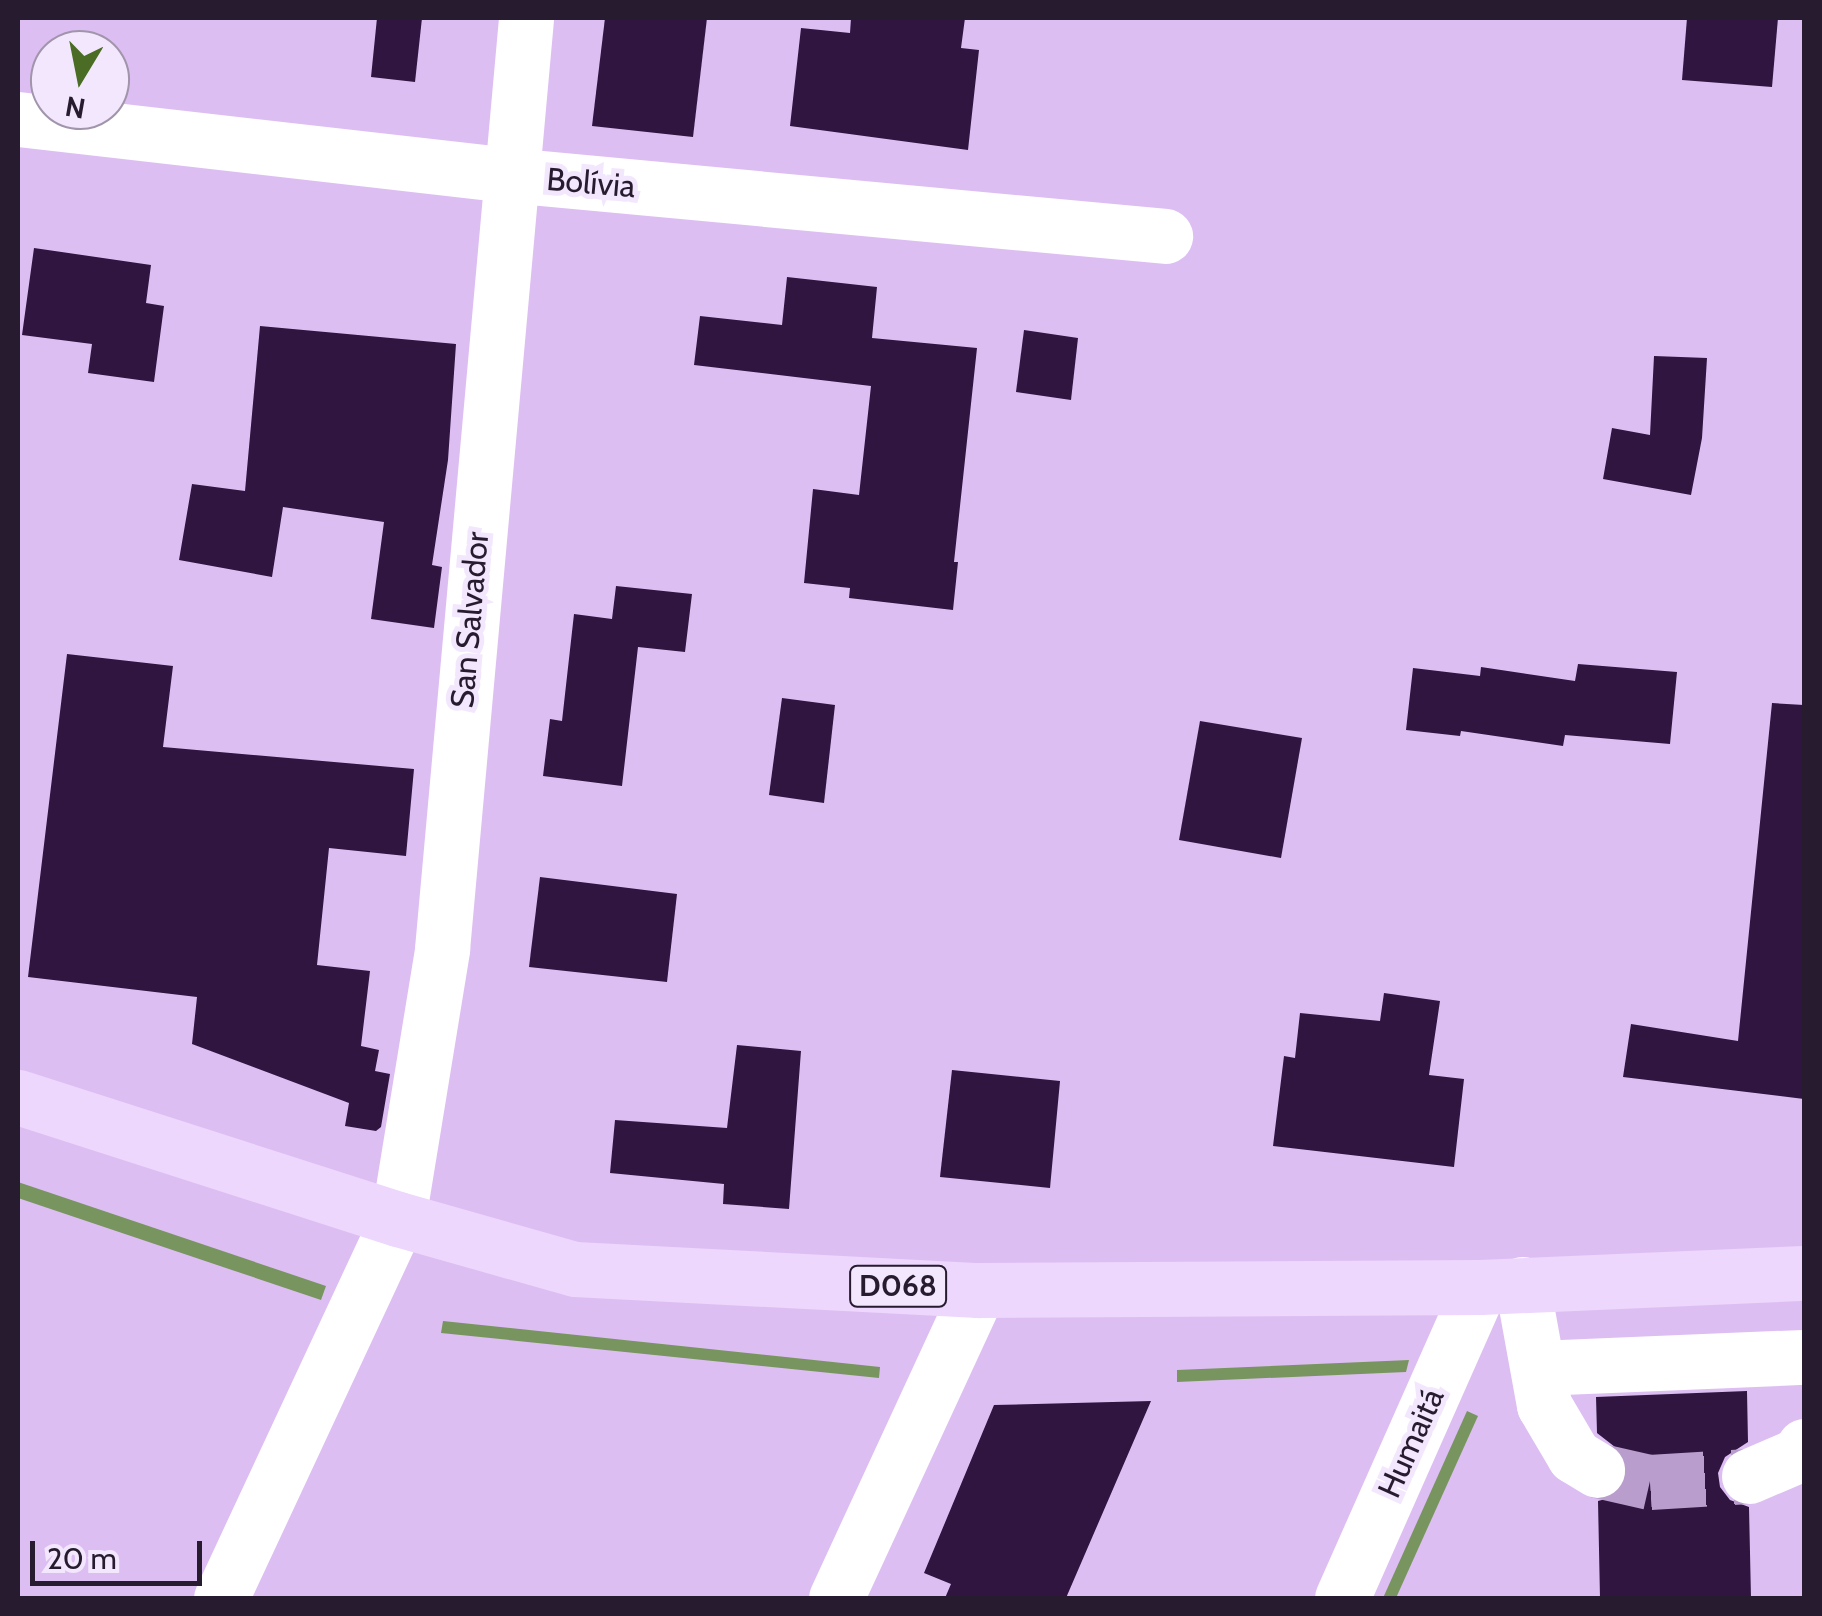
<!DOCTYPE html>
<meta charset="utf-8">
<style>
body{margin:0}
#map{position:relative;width:1822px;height:1616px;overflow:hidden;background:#ddbef3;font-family:Cabin,sans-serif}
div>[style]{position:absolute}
.water>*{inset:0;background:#78955f}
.building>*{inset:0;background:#2f153f}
.minor-tunnel>*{height:55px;margin-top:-27.5px;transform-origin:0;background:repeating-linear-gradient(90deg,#b99dcc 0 55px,transparent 0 83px)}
.minor>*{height:55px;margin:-27.5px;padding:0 27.5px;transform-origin:27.5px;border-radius:27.5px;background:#fff}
.major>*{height:55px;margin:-27.5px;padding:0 27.5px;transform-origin:27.5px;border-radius:27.5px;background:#edd7fd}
span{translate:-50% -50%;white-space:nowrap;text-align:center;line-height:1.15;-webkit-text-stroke:10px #f3e7fd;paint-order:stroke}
.shield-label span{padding:2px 8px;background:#f3e7fd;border:2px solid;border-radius:8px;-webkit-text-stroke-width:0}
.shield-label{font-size:30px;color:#271b2f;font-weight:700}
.street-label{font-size:32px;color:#271b2f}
.frame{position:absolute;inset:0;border:20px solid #271b2f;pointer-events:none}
.north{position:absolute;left:30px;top:30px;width:100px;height:100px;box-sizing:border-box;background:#f3e7fd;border:2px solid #a195ab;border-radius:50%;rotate:190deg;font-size:28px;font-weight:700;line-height:40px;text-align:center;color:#271b2f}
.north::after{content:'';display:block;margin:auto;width:35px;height:45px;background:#4a6c24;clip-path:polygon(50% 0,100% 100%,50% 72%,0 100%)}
.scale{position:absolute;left:30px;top:1541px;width:172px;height:45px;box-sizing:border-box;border:5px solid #271b2f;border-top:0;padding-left:12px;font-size:30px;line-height:35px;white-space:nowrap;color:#271b2f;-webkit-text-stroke:8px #f3e7fd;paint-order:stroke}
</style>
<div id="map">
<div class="water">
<div style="clip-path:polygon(18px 1182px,326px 1286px,321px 1300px,18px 1198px)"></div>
<div style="clip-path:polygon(443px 1321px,880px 1367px,879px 1378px,441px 1333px)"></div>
<div style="clip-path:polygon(1409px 1360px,1406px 1372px,1177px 1382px,1177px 1370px)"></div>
<div style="clip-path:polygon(1467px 1411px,1478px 1416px,1396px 1598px,1383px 1598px)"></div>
</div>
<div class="building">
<div style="clip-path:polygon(377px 18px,422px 18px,415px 82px,371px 77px)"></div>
<div style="clip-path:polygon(605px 18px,707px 18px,693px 137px,592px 126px)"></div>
<div style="clip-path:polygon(851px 18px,965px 18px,961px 48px,979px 50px,968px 150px,790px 126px,801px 28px,850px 33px)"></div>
<div style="clip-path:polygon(1687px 18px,1778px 18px,1772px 87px,1682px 80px)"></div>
<div style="clip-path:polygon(34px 248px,151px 265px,146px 303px,164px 306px,154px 382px,88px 373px,92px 344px,22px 335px)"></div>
<div style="clip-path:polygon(787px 277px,877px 287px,872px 338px,977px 348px,954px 562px,958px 562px,953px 610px,849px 598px,850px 588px,804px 583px,813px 489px,859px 495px,871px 386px,694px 365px,700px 316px,782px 325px)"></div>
<div style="clip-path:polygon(260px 326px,456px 344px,448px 460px,432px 565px,442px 567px,434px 628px,371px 619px,384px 522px,283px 507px,272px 577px,179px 560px,192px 484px,245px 491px)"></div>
<div style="clip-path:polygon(1024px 330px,1078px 338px,1071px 400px,1016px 392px)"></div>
<div style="clip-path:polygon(1654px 356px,1707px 358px,1702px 438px,1691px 495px,1603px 479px,1612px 428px,1650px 435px)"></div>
<div style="clip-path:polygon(616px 586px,692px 594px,685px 652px,638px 647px,622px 786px,543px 776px,550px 719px,562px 721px,574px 614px,612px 619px)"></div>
<div style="clip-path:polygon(67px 654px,173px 666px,163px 747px,414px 769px,406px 856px,329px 848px,317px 965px,370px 971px,361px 1046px,379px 1050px,375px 1071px,390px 1074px,381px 1127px,376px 1131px,345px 1126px,349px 1103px,192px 1044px,197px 997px,28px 977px)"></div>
<div style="clip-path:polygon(1578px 664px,1677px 672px,1670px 744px,1565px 735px,1563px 746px,1461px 731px,1460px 736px,1406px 730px,1413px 668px,1480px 676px,1481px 667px,1575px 681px)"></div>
<div style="clip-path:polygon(782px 698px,835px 705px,824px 803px,769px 795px)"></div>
<div style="clip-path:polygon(1772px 703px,1804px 705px,1804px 1099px,1623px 1077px,1631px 1024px,1738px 1041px)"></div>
<div style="clip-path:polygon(1200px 721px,1302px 738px,1281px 858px,1179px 840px)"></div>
<div style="clip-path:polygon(540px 877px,677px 894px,667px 982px,529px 967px)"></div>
<div style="clip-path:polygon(1384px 993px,1440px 1001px,1429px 1075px,1464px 1079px,1454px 1167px,1273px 1146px,1284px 1056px,1295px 1058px,1300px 1013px,1380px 1021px)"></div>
<div style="clip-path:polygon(737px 1045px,801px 1051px,789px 1209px,723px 1204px,724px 1184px,610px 1173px,615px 1120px,727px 1128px)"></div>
<div style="clip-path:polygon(952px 1070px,1060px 1081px,1050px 1188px,940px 1177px)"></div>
<div style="clip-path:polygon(1747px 1391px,1748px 1442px,1725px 1457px,1718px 1473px,1720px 1487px,1730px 1500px,1749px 1507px,1751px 1598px,1600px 1598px,1598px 1501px,1613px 1497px,1623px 1487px,1628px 1470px,1624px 1454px,1597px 1433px,1596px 1397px)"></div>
<div style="clip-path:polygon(1151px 1401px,1066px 1598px,945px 1598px,951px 1584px,924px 1573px,994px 1405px)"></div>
</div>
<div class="minor-tunnel">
<div style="left:1597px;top:1470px;width:54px;rotate:12.8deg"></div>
<div style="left:1650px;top:1482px;width:99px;rotate:-3.5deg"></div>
</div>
<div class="minor">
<div style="left:18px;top:119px;width:493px;rotate:6.5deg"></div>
<div style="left:508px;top:175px;width:660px;rotate:5.3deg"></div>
<div style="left:1522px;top:1284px;width:123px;rotate:79.7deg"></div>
<div style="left:1544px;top:1405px;width:59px;rotate:59.5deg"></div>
<div style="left:1574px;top:1456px;width:27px;rotate:31deg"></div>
<div style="left:1538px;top:1368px;width:266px;rotate:-2.4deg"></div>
<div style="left:1749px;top:1476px;width:53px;rotate:-23.2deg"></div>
<div style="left:1798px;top:1455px;width:11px;rotate:-56deg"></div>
<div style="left:221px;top:1598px;width:418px;rotate:-65deg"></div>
<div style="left:398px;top:1219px;width:274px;rotate:-80.7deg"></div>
<div style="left:442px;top:949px;width:935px;rotate:-84.84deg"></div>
<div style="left:836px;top:1598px;width:339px;rotate:-65.2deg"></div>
<div style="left:1342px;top:1598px;width:340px;rotate:-66.1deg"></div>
</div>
<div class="major">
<div style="left:18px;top:1097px;width:399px;rotate:17.8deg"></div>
<div style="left:398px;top:1219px;width:184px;rotate:15.8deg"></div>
<div style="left:575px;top:1269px;width:404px;rotate:3deg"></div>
<div style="left:978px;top:1290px;width:502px;rotate:-0.34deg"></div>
<div style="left:1480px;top:1287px;width:324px;rotate:-2.5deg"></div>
</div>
<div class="shield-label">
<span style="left:898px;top:1286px">D068</span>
</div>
<div class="street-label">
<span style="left:591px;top:183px;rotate:5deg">Bolívia</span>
<span style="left:470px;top:620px;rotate:-85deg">San Salvador</span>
<span style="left:1411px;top:1443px;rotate:-66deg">Humaitá</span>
</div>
<div class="frame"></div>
<div class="north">N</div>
<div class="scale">20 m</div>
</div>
